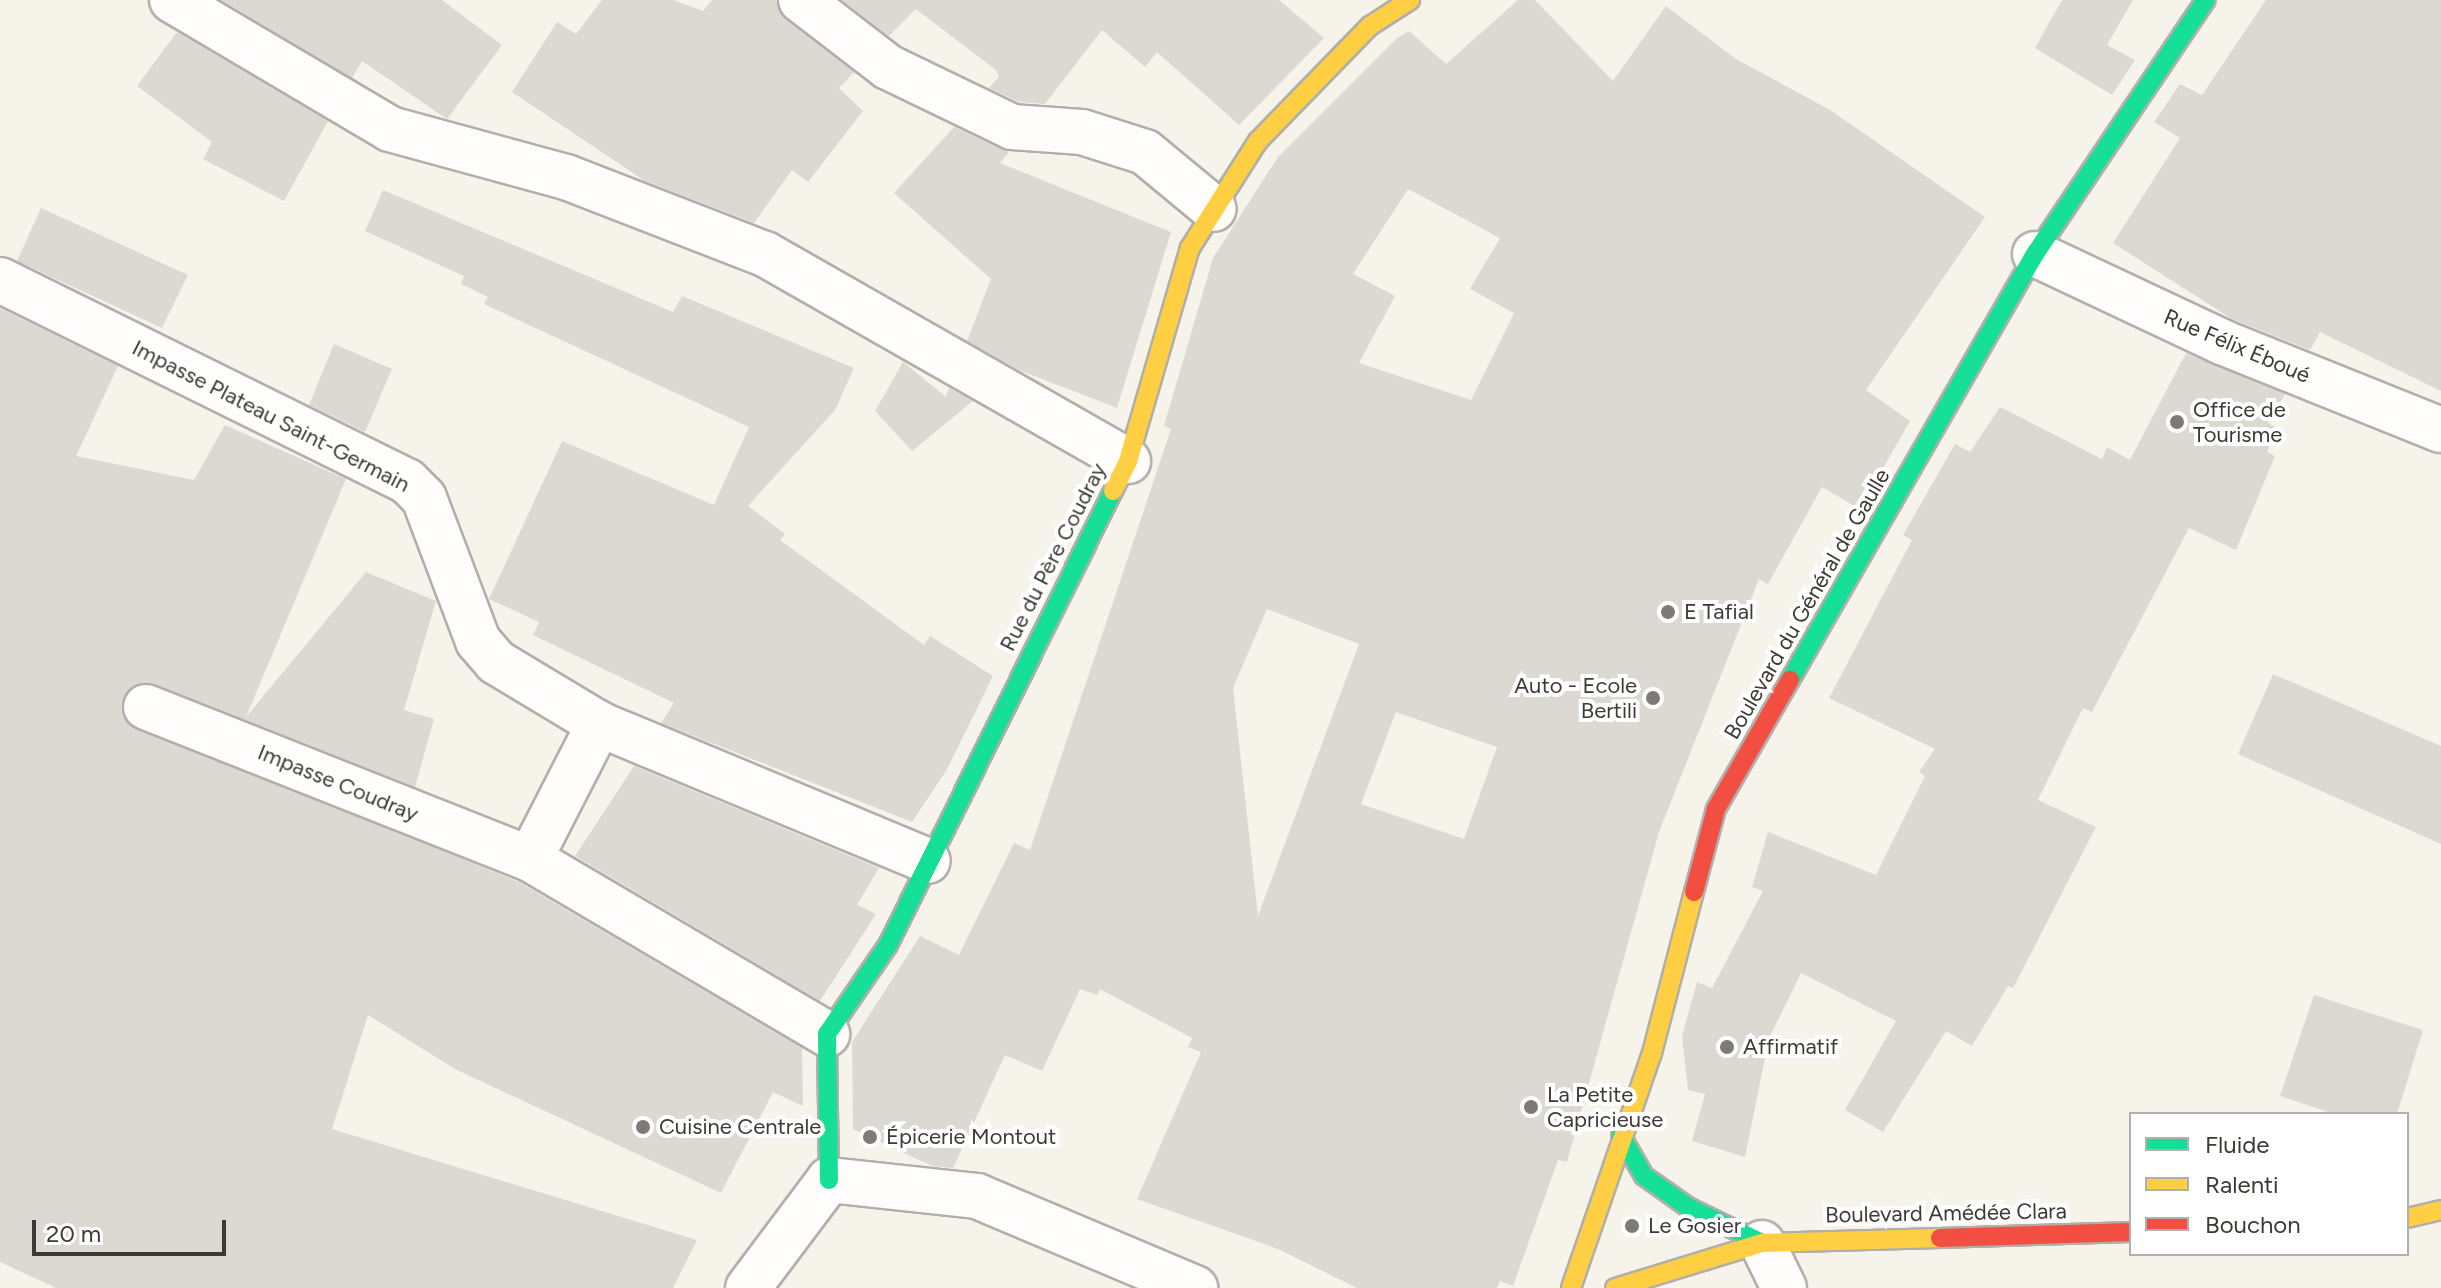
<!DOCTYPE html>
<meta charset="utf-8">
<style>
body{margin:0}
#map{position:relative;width:2441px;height:1288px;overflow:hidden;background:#f6f3eb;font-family:Figtree,sans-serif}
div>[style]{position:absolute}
.building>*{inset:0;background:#dcd9d2}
.roads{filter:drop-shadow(2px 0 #b2afaa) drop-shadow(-2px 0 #b2afaa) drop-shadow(0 2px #b2afaa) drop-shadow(0 -2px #b2afaa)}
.street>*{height:44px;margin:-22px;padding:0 22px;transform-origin:22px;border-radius:22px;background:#fefdfc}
.fast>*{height:18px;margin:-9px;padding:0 9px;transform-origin:9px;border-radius:9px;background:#16e098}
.slow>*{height:18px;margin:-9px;padding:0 9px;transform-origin:9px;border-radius:9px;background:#ffcf43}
.jam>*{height:18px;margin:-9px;padding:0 9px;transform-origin:9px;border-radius:9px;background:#f24e42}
.dots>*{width:22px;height:22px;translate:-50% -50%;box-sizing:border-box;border:4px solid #fff;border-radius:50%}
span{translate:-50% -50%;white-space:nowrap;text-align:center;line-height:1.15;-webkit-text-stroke:8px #fff;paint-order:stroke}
.street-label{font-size:22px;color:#3d3a35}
.poi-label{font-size:22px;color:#3d3a35}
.left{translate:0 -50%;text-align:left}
.right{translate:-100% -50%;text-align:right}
.legend{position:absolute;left:2129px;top:1112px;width:280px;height:144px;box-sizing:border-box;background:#fff;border:2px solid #b1b0ae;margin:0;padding:10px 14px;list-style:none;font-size:24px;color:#3d3a35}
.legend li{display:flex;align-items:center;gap:16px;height:40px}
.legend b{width:40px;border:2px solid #b1b0ae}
.scale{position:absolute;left:32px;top:1220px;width:194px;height:36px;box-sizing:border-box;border:4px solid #3d3a35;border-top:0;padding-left:10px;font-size:24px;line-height:28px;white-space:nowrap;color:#3d3a35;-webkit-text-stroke:6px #fff;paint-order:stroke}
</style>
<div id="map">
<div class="building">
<div style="clip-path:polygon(221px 0,442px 0,502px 45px,447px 119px,362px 61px,352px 78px)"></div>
<div style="clip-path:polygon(602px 0,673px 0,703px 11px,712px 0,777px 0,786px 20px,854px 72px,839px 88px,863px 111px,808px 182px,792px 170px,754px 223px,645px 181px,512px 92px,557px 22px,576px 34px)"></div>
<div style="clip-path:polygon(842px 0,1279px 0,1324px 38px,1239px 125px,1157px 52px,1145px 67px,1102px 30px,1045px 104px,1019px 102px,989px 88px,999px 77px,996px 70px,916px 9px,889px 36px)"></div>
<div style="clip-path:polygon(evenodd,1518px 0,1535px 0,1613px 81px,1666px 6px,1736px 59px,1830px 110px,1985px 217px,1866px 390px,1910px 421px,1860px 509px,1822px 487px,1768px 584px,1759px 579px,1659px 832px,1567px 1162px,1558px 1160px,1513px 1286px,1500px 1281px,1497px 1288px,1357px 1288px,1278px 1249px,1137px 1199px,1201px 1052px,1188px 1047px,1192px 1038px,1100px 989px,1097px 995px,1080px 989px,1042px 1071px,1005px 1055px,953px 1168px,932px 1166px,853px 1129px,852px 1042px,920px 936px,959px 955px,1014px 843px,1030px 850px,1171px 429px,1164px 426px,1213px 258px,1278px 157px,1396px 39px,1409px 31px,1446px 64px,1518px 0,1408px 189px,1500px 238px,1470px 289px,1514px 313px,1471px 400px,1359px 363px,1395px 296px,1353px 274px,1408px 189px,1518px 0,1267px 609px,1359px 644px,1258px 916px,1233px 688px,1267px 609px,1518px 0,1396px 712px,1497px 747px,1464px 839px,1361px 804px,1396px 712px)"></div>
<div style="clip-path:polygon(2062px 0,2133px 0,2107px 45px,2135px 60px,2112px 95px,2035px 48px)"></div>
<div style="clip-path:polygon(2266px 0,2441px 0,2441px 391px,2320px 332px,2310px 350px,2232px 319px,2113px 243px,2180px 138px,2154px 122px,2180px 84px,2202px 95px)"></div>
<div style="clip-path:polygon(177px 32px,328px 121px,284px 201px,203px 159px,212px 142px,137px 86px)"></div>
<div style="clip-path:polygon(954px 127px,1009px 152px,1000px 163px,1171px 232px,1117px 408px,1019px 370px,967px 341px,991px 279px,894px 193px)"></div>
<div style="clip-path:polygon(383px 190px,673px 312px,682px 296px,854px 368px,835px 410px,748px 506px,785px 534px,780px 540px,924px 645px,930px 636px,993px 676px,946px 771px,912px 822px,661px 723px,674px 703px,533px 635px,539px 622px,489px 599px,562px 441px,714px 505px,749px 427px,484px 304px,488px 297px,461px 284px,464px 276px,365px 231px)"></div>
<div style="clip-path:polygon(41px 208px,188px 275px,162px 328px,17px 261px)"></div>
<div style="clip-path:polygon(0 308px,118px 366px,76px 456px,194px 480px,225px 425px,346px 479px,246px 717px,366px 572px,436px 601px,404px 710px,434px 719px,415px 787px,154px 684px,131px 687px,123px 697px,127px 723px,519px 882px,802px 1048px,803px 1106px,773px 1092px,721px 1193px,455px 1069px,368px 1015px,332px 1129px,697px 1240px,673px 1288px,56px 1288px,0 1262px)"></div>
<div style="clip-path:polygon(334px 344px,392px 369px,365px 432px,309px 405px)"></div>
<div style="clip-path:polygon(2186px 353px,2285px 394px,2268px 423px,2277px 428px,2267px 452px,2275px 456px,2236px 550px,2189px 528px,2092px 712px,2083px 708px,2038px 800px,2096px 827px,2013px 988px,2008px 986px,1972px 1046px,1946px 1031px,1883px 1132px,1845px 1110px,1896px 1021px,1801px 973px,1769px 1038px,1745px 1157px,1692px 1141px,1705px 1094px,1688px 1090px,1682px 1036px,1697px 982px,1712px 988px,1763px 891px,1752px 887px,1768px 832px,1876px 875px,1925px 776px,1919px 772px,1935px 749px,1829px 698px,1912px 540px,1903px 535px,1955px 444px,1970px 452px,2000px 407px,2102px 459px,2107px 447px,2130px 460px)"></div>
<div style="clip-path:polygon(903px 362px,946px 397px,949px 388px,973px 401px,912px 451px,875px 411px)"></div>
<div style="clip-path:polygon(2273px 674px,2441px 746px,2441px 844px,2238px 754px)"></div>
<div style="clip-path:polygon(634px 766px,879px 868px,857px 905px,876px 914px,820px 1001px,575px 856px)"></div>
<div style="clip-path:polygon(2314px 995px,2423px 1030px,2397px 1114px,2334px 1114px,2280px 1096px)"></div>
</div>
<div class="roads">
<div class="street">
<div style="left:172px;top:0;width:253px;rotate:30.6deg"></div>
<div style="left:390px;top:129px;width:182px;rotate:15.3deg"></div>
<div style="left:566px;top:177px;width:213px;rotate:21.2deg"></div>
<div style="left:765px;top:254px;width:418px;rotate:29.7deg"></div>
<div style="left:801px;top:0;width:110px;rotate:37.6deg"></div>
<div style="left:888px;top:67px;width:138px;rotate:25.8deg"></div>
<div style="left:1012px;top:127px;width:70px;rotate:4.1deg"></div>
<div style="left:1082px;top:132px;width:66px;rotate:17.6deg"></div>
<div style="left:1145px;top:152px;width:89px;rotate:39.6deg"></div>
<div style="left:2035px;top:254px;width:207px;rotate:25.2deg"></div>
<div style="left:2222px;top:342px;width:236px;rotate:21.9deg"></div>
<div style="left:0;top:280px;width:454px;rotate:26.3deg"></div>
<div style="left:407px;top:481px;width:24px;rotate:45deg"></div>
<div style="left:424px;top:498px;width:153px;rotate:69.3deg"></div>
<div style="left:478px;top:641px;width:28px;rotate:49deg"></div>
<div style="left:496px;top:662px;width:120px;rotate:31deg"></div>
<div style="left:599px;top:724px;width:356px;rotate:22.6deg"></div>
<div style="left:146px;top:707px;width:413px;rotate:21.6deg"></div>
<div style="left:530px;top:859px;width:345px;rotate:30.5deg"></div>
<div style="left:530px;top:859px;width:152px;rotate:-62.9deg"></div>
<div style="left:1762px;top:1243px;width:50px;rotate:63.9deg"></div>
<div style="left:748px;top:1288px;width:135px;rotate:-53.1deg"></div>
<div style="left:829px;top:1180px;width:149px;rotate:6.2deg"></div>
<div style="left:977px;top:1196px;width:237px;rotate:22.9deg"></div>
</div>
<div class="fast">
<div style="left:1790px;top:680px;width:491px;rotate:-60.1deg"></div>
<div style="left:2035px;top:254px;width:306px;rotate:-56.1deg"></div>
<div style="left:1621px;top:1136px;width:46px;rotate:60.1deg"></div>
<div style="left:1644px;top:1176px;width:54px;rotate:35.2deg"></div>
<div style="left:1688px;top:1207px;width:82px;rotate:25.9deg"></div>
<div style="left:829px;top:1180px;width:146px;rotate:-90.8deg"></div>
<div style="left:827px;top:1034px;width:108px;rotate:-55.6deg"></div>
<div style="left:888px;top:945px;width:507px;rotate:-63.64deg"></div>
</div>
<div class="slow">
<div style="left:1113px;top:491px;width:34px;rotate:-63deg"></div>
<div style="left:1128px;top:461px;width:222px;rotate:-73.8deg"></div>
<div style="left:1190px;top:248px;width:127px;rotate:-57.6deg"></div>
<div style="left:1258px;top:141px;width:161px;rotate:-45.8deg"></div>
<div style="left:1370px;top:26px;width:48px;rotate:-33deg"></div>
<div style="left:2407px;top:1218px;width:35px;rotate:-13deg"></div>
<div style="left:1571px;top:1288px;width:249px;rotate:-71deg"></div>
<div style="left:1652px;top:1053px;width:166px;rotate:-75.4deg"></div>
<div style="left:1615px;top:1288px;width:154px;rotate:-17deg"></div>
<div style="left:1762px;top:1243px;width:178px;rotate:-1.6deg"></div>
</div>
<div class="jam">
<div style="left:1694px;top:892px;width:86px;rotate:-75.2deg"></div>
<div style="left:1716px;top:809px;width:149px;rotate:-60.2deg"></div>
<div style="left:1940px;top:1238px;width:191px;rotate:-1.8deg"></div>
</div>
</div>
<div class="dots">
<div style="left:2177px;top:422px;background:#7e7b75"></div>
<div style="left:1668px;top:612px;background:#7e7b75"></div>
<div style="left:1653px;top:698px;background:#7e7b75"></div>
<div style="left:1727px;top:1047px;background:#7e7b75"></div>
<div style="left:1531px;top:1107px;background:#7e7b75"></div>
<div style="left:643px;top:1127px;background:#7e7b75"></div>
<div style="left:870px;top:1137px;background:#7e7b75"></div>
<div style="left:1632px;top:1226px;background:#7e7b75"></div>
</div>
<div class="street-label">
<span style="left:2237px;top:346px;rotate:23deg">Rue Félix Éboué</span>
<span style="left:271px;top:416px;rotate:27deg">Impasse Plateau Saint-Germain</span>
<span style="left:1053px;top:557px;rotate:-63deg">Rue du Père Coudray</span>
<span style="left:1807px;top:604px;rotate:-60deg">Boulevard du Général de Gaulle</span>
<span style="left:338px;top:783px;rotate:22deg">Impasse Coudray</span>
<span style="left:1946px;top:1213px;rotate:-1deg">Boulevard Amédée Clara</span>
</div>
<div class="poi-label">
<span class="left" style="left:2193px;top:422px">Office de<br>Tourisme</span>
<span class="left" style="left:1684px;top:612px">E Tafial</span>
<span class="right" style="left:1637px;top:698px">Auto - Ecole<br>Bertili</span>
<span class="left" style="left:1743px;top:1047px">Affirmatif</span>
<span class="left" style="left:1547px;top:1107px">La Petite<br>Capricieuse</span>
<span class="left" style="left:659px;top:1127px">Cuisine Centrale</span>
<span class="left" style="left:886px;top:1137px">Épicerie Montout</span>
<span class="left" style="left:1648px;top:1226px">Le Gosier</span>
</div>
<ul class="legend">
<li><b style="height:10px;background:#16e098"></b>Fluide</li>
<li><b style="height:10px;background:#ffcf43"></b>Ralenti</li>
<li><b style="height:10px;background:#f24e42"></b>Bouchon</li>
</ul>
<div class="scale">20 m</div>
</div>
